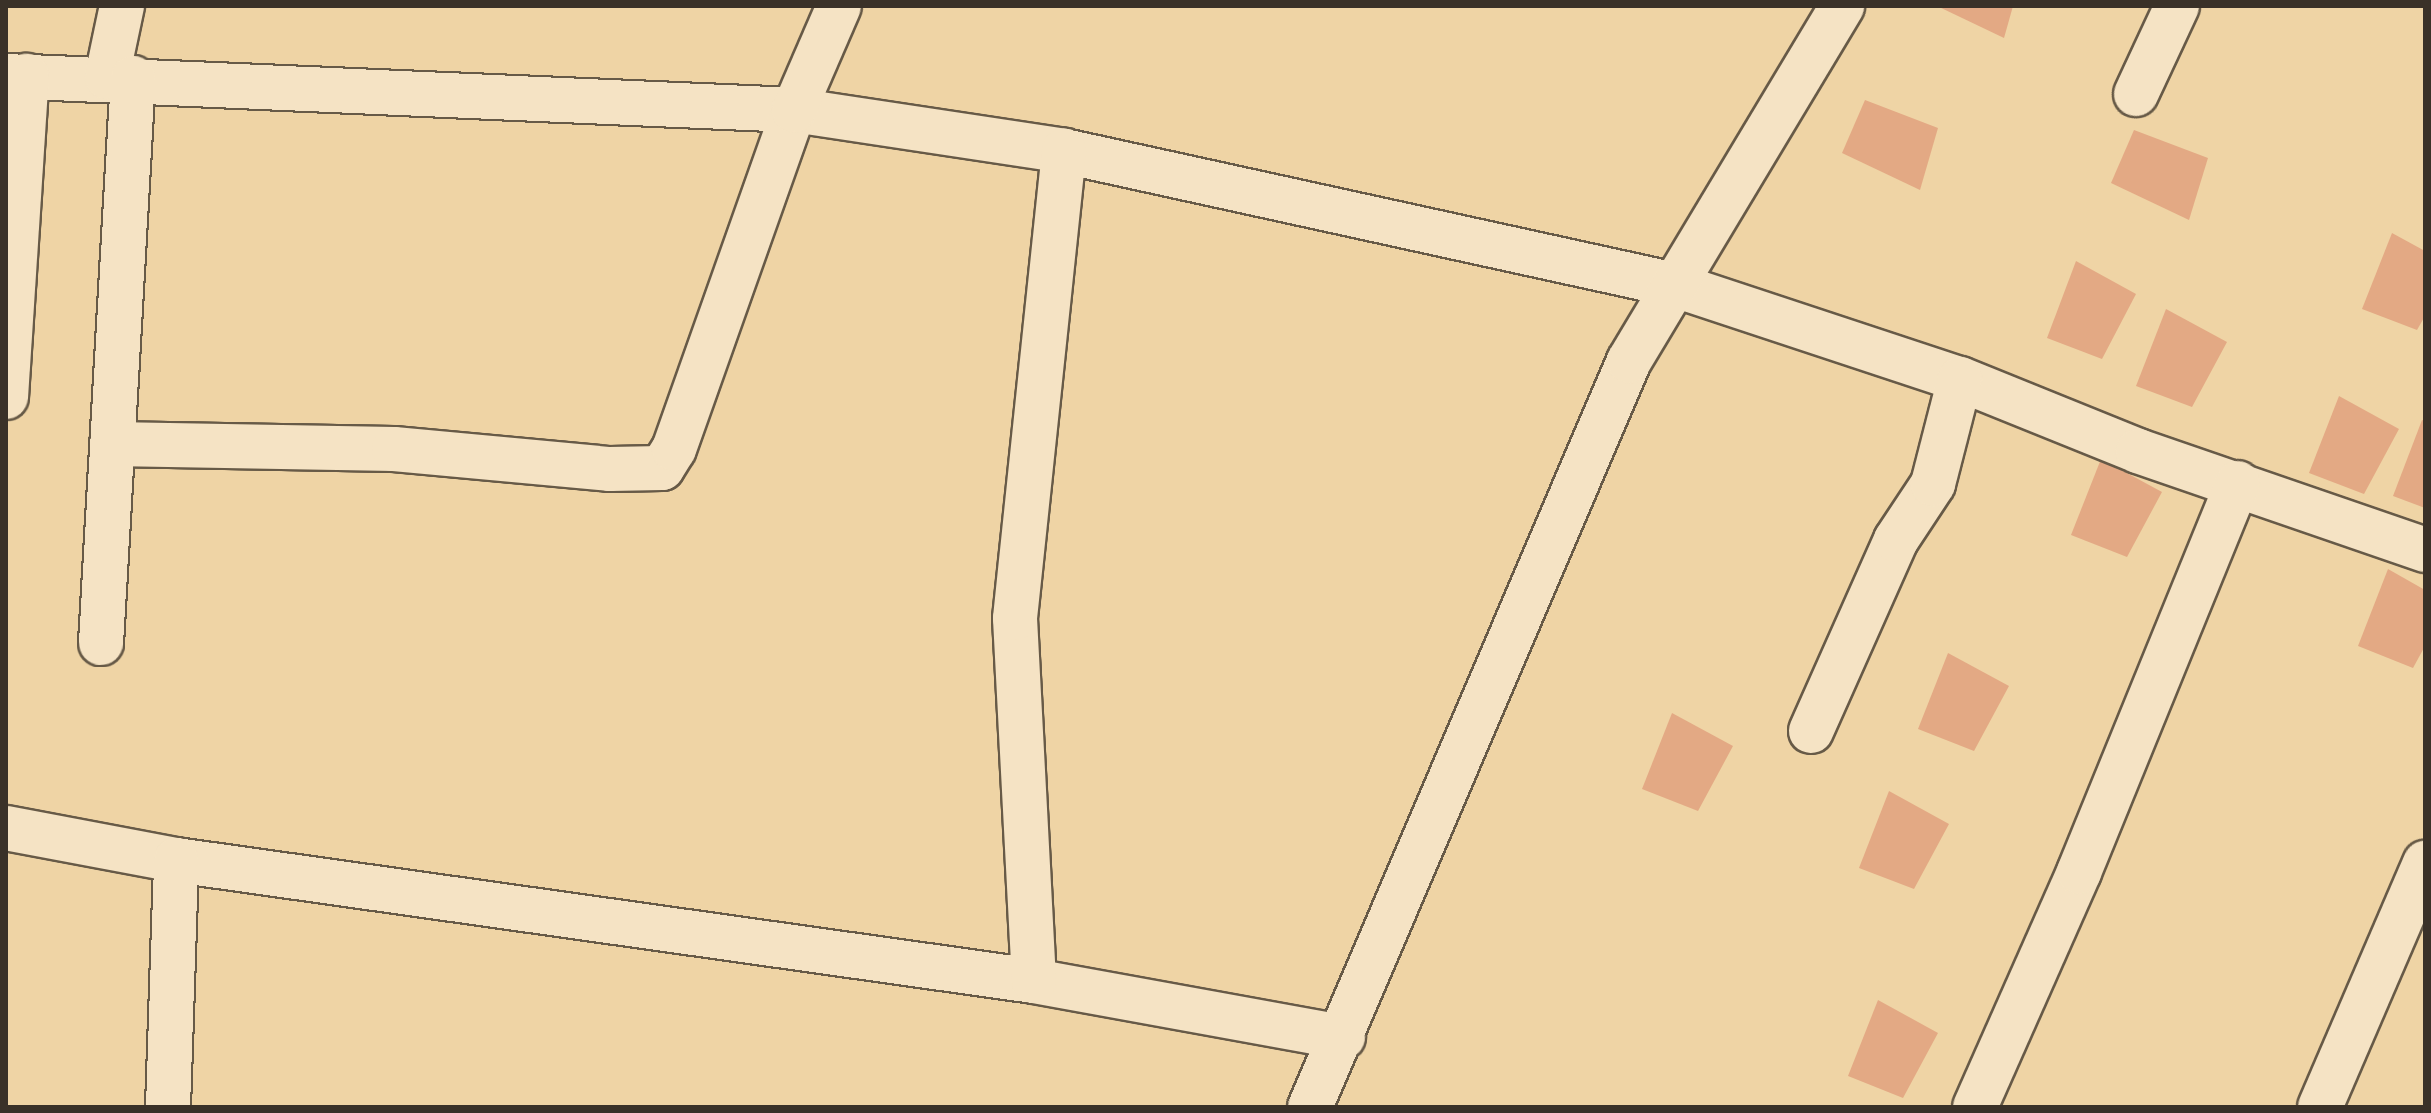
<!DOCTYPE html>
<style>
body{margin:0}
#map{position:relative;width:2431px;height:1113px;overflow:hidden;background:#efd4a5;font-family:"IM FELL French Canon",serif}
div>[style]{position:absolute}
.building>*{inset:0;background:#e3a984}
.roads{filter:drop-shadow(2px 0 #675a47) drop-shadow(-2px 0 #675a47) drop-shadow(0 2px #675a47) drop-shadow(0 -2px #675a47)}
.minor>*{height:44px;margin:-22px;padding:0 22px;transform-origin:22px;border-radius:22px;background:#f5e3c4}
span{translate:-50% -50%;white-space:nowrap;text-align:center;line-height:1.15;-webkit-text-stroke:7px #f5e3c4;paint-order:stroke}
.frame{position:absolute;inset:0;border:8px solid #3a3128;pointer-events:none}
</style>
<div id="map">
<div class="building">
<div style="clip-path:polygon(1937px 6px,2013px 6px,2004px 38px)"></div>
<div style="clip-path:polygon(1865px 100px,1938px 128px,1920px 190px,1842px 153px)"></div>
<div style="clip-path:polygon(2134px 130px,2208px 158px,2189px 220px,2111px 183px)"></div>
<div style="clip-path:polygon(2392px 233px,2425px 251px,2425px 316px,2417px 330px,2362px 309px)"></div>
<div style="clip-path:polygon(2076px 261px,2136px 294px,2102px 359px,2047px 338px)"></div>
<div style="clip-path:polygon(2166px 309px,2227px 342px,2192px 407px,2136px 386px)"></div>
<div style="clip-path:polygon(2339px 396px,2399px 429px,2364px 494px,2309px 473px)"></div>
<div style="clip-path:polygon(2422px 420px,2425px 421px,2425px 508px,2393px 496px)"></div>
<div style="clip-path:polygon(2101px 459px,2162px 492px,2127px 557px,2071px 535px)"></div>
<div style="clip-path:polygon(2388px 569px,2425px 590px,2425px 646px,2413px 668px,2358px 646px)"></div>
<div style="clip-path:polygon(1948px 653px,2009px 686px,1974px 751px,1918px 729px)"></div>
<div style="clip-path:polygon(1672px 713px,1733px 746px,1698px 811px,1642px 789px)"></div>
<div style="clip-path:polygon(1889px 791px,1949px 824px,1914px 889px,1859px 868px)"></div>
<div style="clip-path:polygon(1878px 1000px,1938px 1033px,1903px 1098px,1848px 1076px)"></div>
</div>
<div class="roads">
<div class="minor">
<div style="left:6px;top:76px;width:789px;rotate:2.47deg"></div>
<div style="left:794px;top:110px;width:273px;rotate:8.6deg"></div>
<div style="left:1064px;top:151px;width:626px;rotate:12.37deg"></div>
<div style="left:1675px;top:285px;width:300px;rotate:18.3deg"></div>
<div style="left:1960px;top:379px;width:192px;rotate:22deg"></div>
<div style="left:2138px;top:451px;width:304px;rotate:19deg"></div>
<div style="left:107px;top:77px;width:73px;rotate:-78.1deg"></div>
<div style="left:2136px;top:94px;width:97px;rotate:-65deg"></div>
<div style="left:6px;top:397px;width:322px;rotate:-86.3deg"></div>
<div style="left:112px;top:444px;width:282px;rotate:1deg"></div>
<div style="left:394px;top:449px;width:217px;rotate:5.3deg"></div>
<div style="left:610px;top:469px;width:52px;rotate:-1.1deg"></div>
<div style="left:662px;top:468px;width:22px;rotate:-58deg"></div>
<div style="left:674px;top:449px;width:360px;rotate:-70.5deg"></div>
<div style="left:794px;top:110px;width:113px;rotate:-66.6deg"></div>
<div style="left:101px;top:643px;width:566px;rotate:-86.76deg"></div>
<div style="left:1811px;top:731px;width:209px;rotate:-66deg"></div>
<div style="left:1896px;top:540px;width:67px;rotate:-56.5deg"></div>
<div style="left:1933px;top:484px;width:108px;rotate:-75.6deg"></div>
<div style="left:6px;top:828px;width:173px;rotate:10.7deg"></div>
<div style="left:176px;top:860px;width:866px;rotate:8.03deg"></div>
<div style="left:1034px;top:981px;width:314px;rotate:10.3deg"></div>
<div style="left:1034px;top:981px;width:363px;rotate:-93deg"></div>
<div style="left:1015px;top:618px;width:470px;rotate:-84deg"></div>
<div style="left:168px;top:1107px;width:247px;rotate:-88.1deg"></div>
<div style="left:1310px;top:1107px;width:811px;rotate:-66.85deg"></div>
<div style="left:1629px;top:361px;width:414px;rotate:-59deg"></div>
<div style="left:1975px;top:1107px;width:257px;rotate:-66.1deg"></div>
<div style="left:2079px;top:872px;width:420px;rotate:-67.8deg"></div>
<div style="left:2320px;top:1107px;width:266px;rotate:-66.7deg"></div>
</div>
</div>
<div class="frame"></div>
</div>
